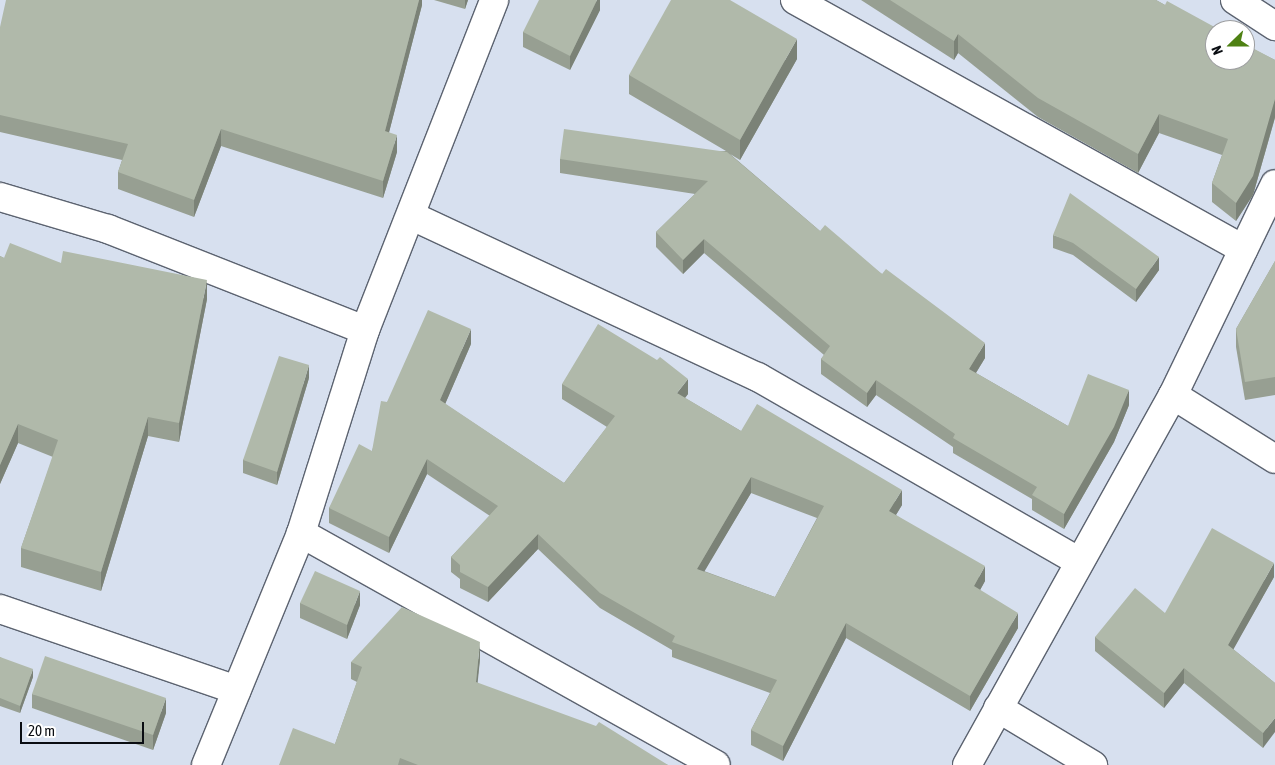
<!DOCTYPE html>
<style>
body{margin:0}
#map{position:relative;width:1275px;height:765px;overflow:hidden;background:#d7e0ef;font-family:"Asap Condensed",sans-serif}
div>[style]{position:absolute}
.roads{filter:drop-shadow(1px 0 #5c6370) drop-shadow(-1px 0 #5c6370) drop-shadow(0 1px #5c6370) drop-shadow(0 -1px #5c6370)}
.minor>*{height:28px;margin:-14px;padding:0 14px;transform-origin:14px;border-radius:14px;background:#fff}
.wall>*{inset:0;background:#979f92}
.shaded-wall>*{inset:0;background:#7b8277}
.building>*{inset:0;background:#b0b9aa}
span{translate:-50% -50%;white-space:nowrap;text-align:center;line-height:1.15;-webkit-text-stroke:4px #fff;paint-order:stroke}
.north{position:absolute;left:1205px;top:20px;width:50px;height:50px;box-sizing:border-box;background:#fff;border:1px solid #9d9ea0;border-radius:50%;rotate:248deg;font-size:14px;font-weight:700;line-height:20px;text-align:center;color:#0a0d12}
.north::after{content:'';display:block;margin:auto;width:18px;height:22px;background:#4e8113;clip-path:polygon(50% 0,100% 100%,50% 72%,0 100%)}
.scale{position:absolute;left:20px;top:722px;width:124px;height:22px;box-sizing:border-box;border:2px solid #0a0d12;border-top:0;padding-left:6px;font-size:15px;line-height:18px;white-space:nowrap;color:#0a0d12;-webkit-text-stroke:4px #fff;paint-order:stroke}
</style>
<div id="map">
<div class="roads">
<div class="minor">
<div style="left:795px;top:0;width:513px;rotate:29.07deg"></div>
<div style="left:1235px;top:0;width:48px;rotate:33deg"></div>
<div style="left:0;top:197px;width:113px;rotate:16.5deg"></div>
<div style="left:108px;top:229px;width:276px;rotate:21.5deg"></div>
<div style="left:412px;top:216px;width:382px;rotate:25deg"></div>
<div style="left:758px;top:377px;width:369px;rotate:29.9deg"></div>
<div style="left:1173px;top:395px;width:120px;rotate:32.1deg"></div>
<div style="left:301px;top:533px;width:475px;rotate:29.2deg"></div>
<div style="left:0;top:609px;width:250px;rotate:18.9deg"></div>
<div style="left:998px;top:708px;width:111px;rotate:31deg"></div>
<div style="left:206px;top:765px;width:251px;rotate:-67.7deg"></div>
<div style="left:301px;top:533px;width:213px;rotate:-72.5deg"></div>
<div style="left:365px;top:330px;width:354px;rotate:-68.6deg"></div>
<div style="left:967px;top:765px;width:423px;rotate:-60.9deg"></div>
<div style="left:1173px;top:395px;width:234px;rotate:-64.2deg"></div>
</div>
</div>
<div class="wall">
<div style="clip-path:polygon(422px 0,422px 5px,389px 132px,397px 152px,383px 198px,221px 146px,194px 217px,118px 189px,118px 172px,122px 160px,0 132px,0 27px)"></div>
<div style="clip-path:polygon(434px 0,468px 0,465px 9px)"></div>
<div style="clip-path:polygon(600px 0,600px 10px,570px 70px,523px 47px,523px 32px)"></div>
<div style="clip-path:polygon(861px 0,1156px 0,1165px 5px,1275px 60px,1275px 118px,1253px 195px,1236px 221px,1212px 202px,1212px 183px,1222px 155px,1159px 133px,1138px 173px,1038px 117px,958px 53px,954px 60px)"></div>
<div style="clip-path:polygon(797px 59px,740px 160px,730px 154px,820px 231px,882px 274px,985px 358px,976px 373px,1068px 426px,1129px 405px,1114px 442px,1064px 529px,1032px 510px,1032px 499px,953px 453px,953px 447px,876px 395px,867px 407px,821px 374px,821px 359px,824px 355px,704px 253px,683px 274px,656px 247px,656px 232px,695px 194px,560px 173px,560px 159px,726px 151px,629px 94px,629px 75px)"></div>
<div style="clip-path:polygon(1053px 235px,1159px 270px,1136px 302px,1073px 255px,1053px 248px)"></div>
<div style="clip-path:polygon(0 256px,4px 258px,61px 263px,207px 299px,179px 442px,148px 436px,101px 591px,21px 567px,21px 548px,53px 457px,18px 443px,0 484px)"></div>
<div style="clip-path:polygon(1275px 261px,1275px 395px,1245px 400px,1236px 347px,1236px 329px)"></div>
<div style="clip-path:polygon(evenodd,471px 344px,445px 404px,564px 483px,607px 427px,562px 399px,562px 384px,688px 394px,685px 398px,741px 431px,902px 505px,896px 515px,985px 581px,980px 590px,1018px 628px,970px 711px,846px 638px,783px 761px,751px 745px,751px 730px,770px 693px,672px 657px,672px 650px,600px 608px,538px 549px,488px 602px,460px 588px,460px 579px,451px 572px,451px 557px,490px 516px,427px 474px,389px 553px,329px 523px,329px 508px,372px 451px,387px 402px,471px 344px,751px 493px,817px 518px,775px 597px,704px 571px,751px 493px)"></div>
<div style="clip-path:polygon(309px 378px,277px 485px,243px 473px,243px 460px)"></div>
<div style="clip-path:polygon(1274px 577px,1233px 649px,1275px 683px,1263px 748px,1184px 683px,1164px 708px,1095px 651px,1095px 637px,1165px 613px)"></div>
<div style="clip-path:polygon(300px 603px,360px 605px,347px 639px,300px 618px)"></div>
<div style="clip-path:polygon(0 657px,33px 677px,20px 713px,0 706px)"></div>
<div style="clip-path:polygon(480px 659px,477px 683px,668px 765px,279px 765px,335px 744px,357px 682px,351px 679px,351px 662px)"></div>
<div style="clip-path:polygon(32px 694px,166px 713px,153px 750px,32px 708px)"></div>
</div>
<div class="shaded-wall">
<div style="clip-path:polygon(419px 0,422px 0,422px 5px,385px 148px,385px 131px)"></div>
<div style="clip-path:polygon(465px 0,468px 0,465px 9px)"></div>
<div style="clip-path:polygon(597px 0,600px 0,600px 10px,570px 70px,570px 56px)"></div>
<div style="clip-path:polygon(958px 34px,958px 53px,954px 60px,954px 41px)"></div>
<div style="clip-path:polygon(797px 39px,797px 59px,740px 160px,740px 140px)"></div>
<div style="clip-path:polygon(1275px 99px,1275px 117px,1253px 195px,1236px 221px,1236px 203px)"></div>
<div style="clip-path:polygon(1159px 114px,1159px 133px,1138px 173px,1138px 154px)"></div>
<div style="clip-path:polygon(221px 129px,221px 146px,194px 217px,194px 200px)"></div>
<div style="clip-path:polygon(397px 135px,397px 152px,383px 198px,383px 181px)"></div>
<div style="clip-path:polygon(704px 239px,704px 253px,683px 274px,683px 260px)"></div>
<div style="clip-path:polygon(1159px 257px,1159px 270px,1136px 302px,1136px 289px)"></div>
<div style="clip-path:polygon(207px 280px,207px 299px,179px 442px,179px 423px)"></div>
<div style="clip-path:polygon(471px 329px,471px 344px,440px 416px,440px 400px)"></div>
<div style="clip-path:polygon(985px 343px,985px 358px,969px 384px,969px 369px)"></div>
<div style="clip-path:polygon(309px 365px,309px 378px,277px 485px,277px 472px)"></div>
<div style="clip-path:polygon(688px 379px,688px 394px,677px 408px,677px 393px)"></div>
<div style="clip-path:polygon(876px 380px,876px 395px,867px 407px,867px 393px)"></div>
<div style="clip-path:polygon(1129px 390px,1129px 405px,1114px 442px,1064px 529px,1064px 514px)"></div>
<div style="clip-path:polygon(148px 417px,148px 436px,101px 591px,101px 572px)"></div>
<div style="clip-path:polygon(18px 424px,18px 443px,0 484px,0 465px)"></div>
<div style="clip-path:polygon(427px 459px,427px 474px,389px 553px,389px 537px)"></div>
<div style="clip-path:polygon(751px 477px,751px 493px,697px 584px,697px 569px)"></div>
<div style="clip-path:polygon(902px 490px,902px 505px,889px 526px,889px 511px)"></div>
<div style="clip-path:polygon(538px 534px,538px 549px,488px 602px,488px 587px)"></div>
<div style="clip-path:polygon(1274px 563px,1274px 577px,1228px 659px,1228px 645px)"></div>
<div style="clip-path:polygon(985px 566px,985px 581px,974px 601px,974px 586px)"></div>
<div style="clip-path:polygon(360px 591px,360px 605px,347px 639px,347px 625px)"></div>
<div style="clip-path:polygon(1018px 613px,1018px 628px,970px 711px,970px 696px)"></div>
<div style="clip-path:polygon(846px 623px,846px 638px,783px 761px,783px 746px)"></div>
<div style="clip-path:polygon(480px 642px,480px 659px,476px 699px,476px 682px)"></div>
<div style="clip-path:polygon(1184px 668px,1184px 683px,1164px 708px,1164px 693px)"></div>
<div style="clip-path:polygon(33px 669px,33px 677px,20px 713px,20px 706px)"></div>
<div style="clip-path:polygon(166px 698px,166px 713px,153px 750px,153px 735px)"></div>
<div style="clip-path:polygon(1275px 718px,1275px 732px,1263px 748px,1263px 733px)"></div>
</div>
<div class="building">
<div style="clip-path:polygon(6px 0,419px 0,385px 131px,397px 135px,383px 181px,221px 129px,194px 200px,118px 172px,128px 144px,0 115px,0 27px)"></div>
<div style="clip-path:polygon(539px 0,597px 0,570px 56px,523px 32px)"></div>
<div style="clip-path:polygon(671px 0,730px 0,797px 39px,740px 140px,629px 75px)"></div>
<div style="clip-path:polygon(890px 0,1156px 0,1165px 5px,1167px 1px,1220px 30px,1215px 30px,1215px 60px,1245px 60px,1245px 44px,1275px 60px,1275px 99px,1253px 176px,1236px 203px,1212px 183px,1228px 139px,1159px 114px,1138px 154px,1038px 98px,958px 34px,954px 41px)"></div>
<div style="clip-path:polygon(564px 129px,727px 152px,820px 231px,825px 225px,882px 274px,886px 269px,985px 343px,969px 369px,1068px 426px,1088px 374px,1129px 390px,1114px 427px,1064px 514px,1032px 495px,1037px 487px,953px 438px,955px 434px,876px 380px,867px 393px,821px 359px,830px 346px,704px 239px,683px 260px,656px 232px,708px 181px,560px 159px)"></div>
<div style="clip-path:polygon(1070px 193px,1159px 257px,1136px 289px,1073px 243px,1053px 235px)"></div>
<div style="clip-path:polygon(10px 243px,61px 263px,63px 251px,207px 280px,179px 423px,148px 417px,101px 572px,21px 548px,58px 440px,18px 424px,0 465px,0 256px,4px 258px)"></div>
<div style="clip-path:polygon(1275px 261px,1275px 377px,1245px 382px,1236px 329px)"></div>
<div style="clip-path:polygon(evenodd,428px 310px,471px 329px,440px 400px,564px 483px,615px 416px,562px 384px,598px 324px,657px 360px,660px 357px,688px 379px,677px 393px,741px 431px,757px 404px,902px 490px,889px 511px,985px 566px,974px 586px,1018px 613px,970px 696px,846px 623px,783px 746px,751px 730px,777px 680px,672px 642px,675px 636px,600px 593px,538px 534px,488px 587px,460px 572px,460px 565px,451px 557px,498px 506px,427px 459px,389px 537px,329px 508px,359px 444px,372px 451px,381px 401px,387px 402px,428px 310px,751px 477px,824px 506px,775px 597px,697px 569px,751px 477px)"></div>
<div style="clip-path:polygon(279px 356px,309px 365px,277px 472px,243px 460px)"></div>
<div style="clip-path:polygon(1212px 528px,1274px 563px,1228px 645px,1275px 683px,1275px 718px,1263px 733px,1184px 668px,1164px 693px,1095px 637px,1135px 588px,1165px 613px)"></div>
<div style="clip-path:polygon(315px 571px,360px 591px,347px 625px,300px 603px)"></div>
<div style="clip-path:polygon(402px 607px,480px 642px,476px 682px,596px 726px,599px 722px,668px 765px,418px 765px,400px 758px,398px 765px,279px 765px,293px 728px,335px 744px,362px 667px,351px 662px)"></div>
<div style="clip-path:polygon(45px 656px,166px 698px,153px 735px,32px 694px)"></div>
<div style="clip-path:polygon(0 657px,33px 669px,20px 706px,0 698px)"></div>
</div>
<div class="north">N</div>
<div class="scale">20 m</div>
</div>
